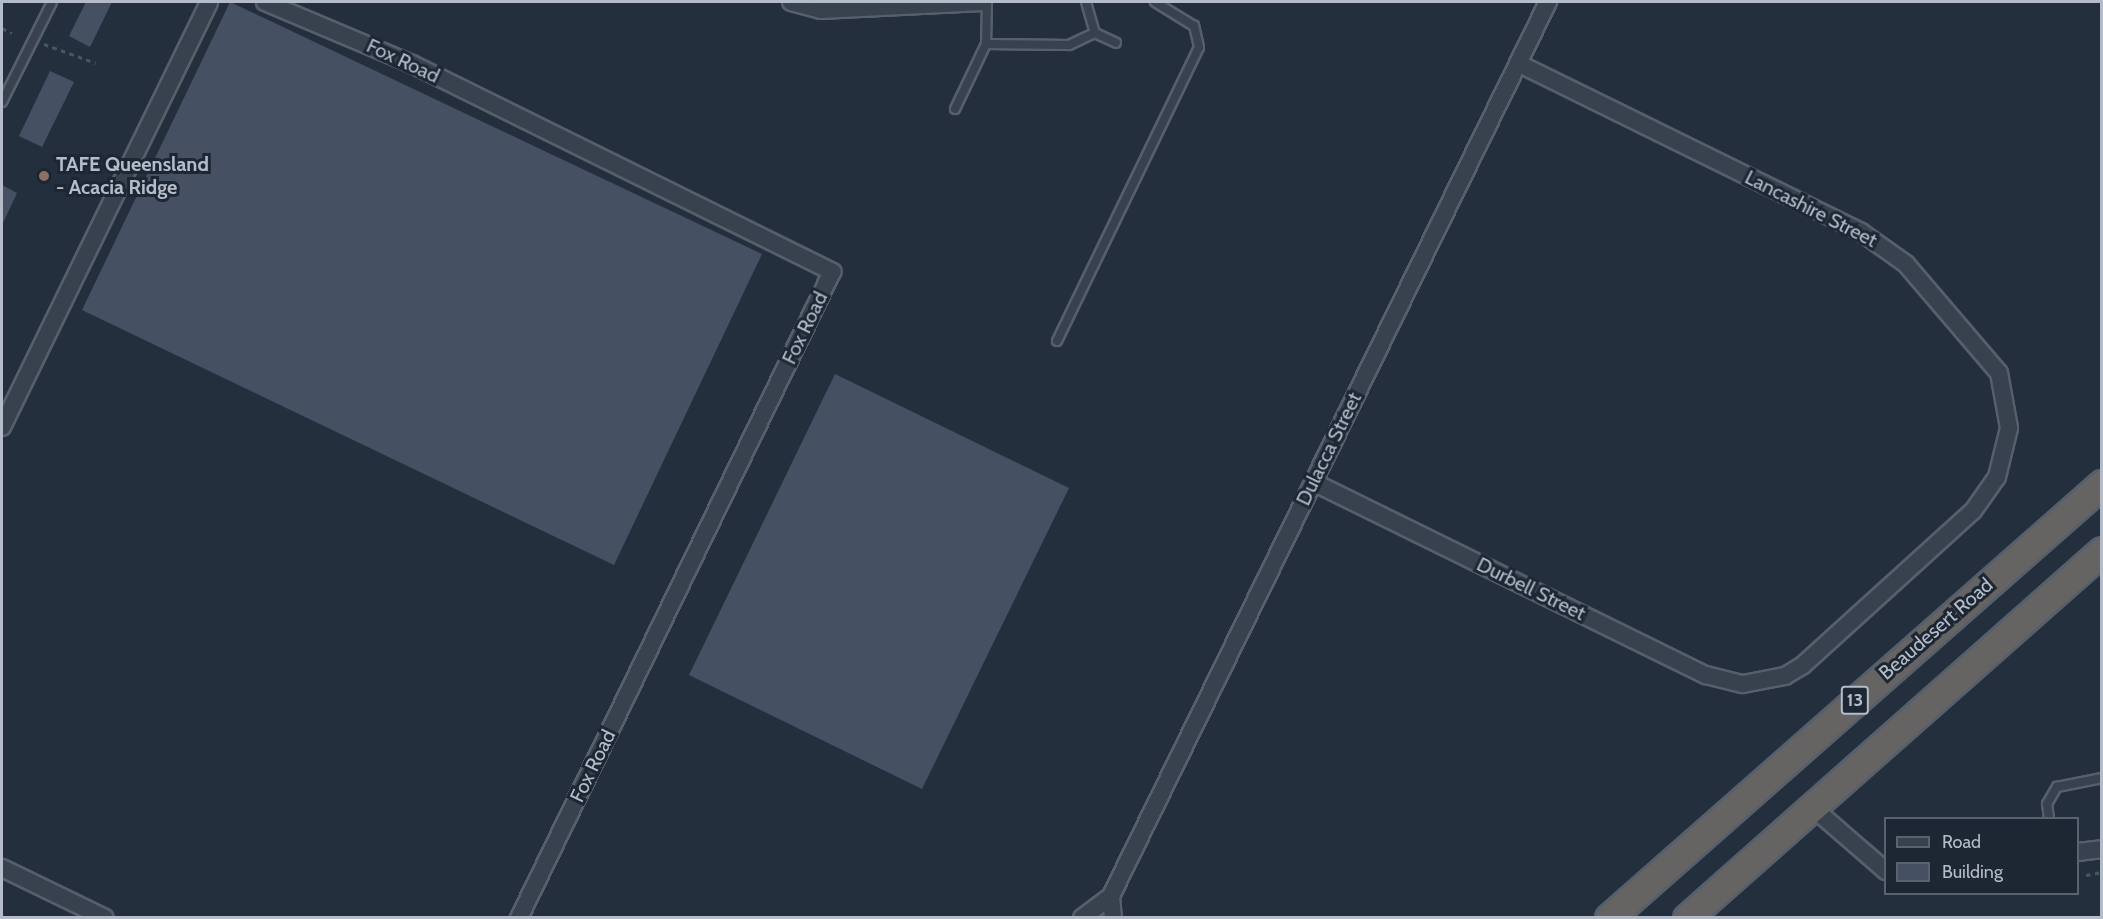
<!DOCTYPE html>
<style>
body{margin:0}
#map{position:relative;width:2103px;height:919px;overflow:hidden;background:#242f3e;font-family:Cabin,sans-serif}
div>[style]{position:absolute}
.building>*{inset:0;background:#455162}
.path>*{height:3px;margin-top:-1.5px;transform-origin:0;background:repeating-linear-gradient(90deg,#44595c 0 4.5px,transparent 0 9px)}
.roads{filter:drop-shadow(2px 0 #565f6c) drop-shadow(-2px 0 #565f6c) drop-shadow(0 2px #565f6c) drop-shadow(0 -2px #565f6c)}
.service>*{height:8px;margin:-4px;padding:0 4px;transform-origin:4px;border-radius:4px;background:#38414e}
.minor>*{height:16px;margin:-8px;padding:0 8px;transform-origin:8px;border-radius:8px;background:#38414e}
.trunk>*{height:27px;margin:-13.5px;padding:0 13.5px;transform-origin:13.5px;border-radius:13.5px;background:#656462}
.dots>*{width:16px;height:16px;translate:-50% -50%;box-sizing:border-box;border:3px solid #1d2633;border-radius:50%}
span{translate:-50% -50%;white-space:nowrap;text-align:center;line-height:1.15;-webkit-text-stroke:6px #1d2633;paint-order:stroke}
.shield-label span{padding:2px 4px;background:#1d2633;border:2px solid;border-radius:4px;-webkit-text-stroke-width:0}
.shield-label{font-size:18px;color:#b4bcc9;font-weight:700}
.street-label{font-size:20px;color:#b4bcc9}
.poi-label{font-size:20px;color:#b4bcc9;font-weight:700}
.left{translate:0 -50%;text-align:left}
.frame{position:absolute;inset:0;border:3px solid #b4bcc9;pointer-events:none}
.legend{position:absolute;left:1884px;top:817px;width:195px;height:78px;box-sizing:border-box;background:#1d2633;border:2px solid #59626f;margin:0;padding:8px 10px;list-style:none;font-size:18px;color:#b4bcc9}
.legend li{display:flex;align-items:center;gap:12px;height:30px}
.legend b{width:30px;border:2px solid #59626f}
</style>
<div id="map">
<div class="building">
<div style="clip-path:polygon(86px 2px,112px 2px,90px 47px,69px 36px)"></div>
<div style="clip-path:polygon(230px 2px,762px 254px,614px 565px,82px 310px)"></div>
<div style="clip-path:polygon(50px 71px,74px 82px,42px 147px,19px 136px)"></div>
<div style="clip-path:polygon(2px 185px,17px 193px,2px 225px)"></div>
<div style="clip-path:polygon(835px 374px,1069px 488px,922px 789px,689px 675px)"></div>
</div>
<div class="path">
<div style="left:2px;top:28px;width:11px;rotate:27deg"></div>
<div style="left:44px;top:44px;width:55px;rotate:20.1deg"></div>
<div style="left:2086px;top:875px;width:16px;rotate:-11deg"></div>
</div>
<div class="roads">
<div class="service">
<div style="left:1086px;top:2px;width:32px;rotate:74deg"></div>
<div style="left:986px;top:44px;width:83px;rotate:0.7deg"></div>
<div style="left:1069px;top:45px;width:29px;rotate:-25deg"></div>
<div style="left:1095px;top:33px;width:23px;rotate:25deg"></div>
<div style="left:2px;top:102px;width:112px;rotate:-63.4deg"></div>
<div style="left:955px;top:109px;width:72px;rotate:-64.5deg"></div>
<div style="left:986px;top:44px;width:42px;rotate:-88.6deg"></div>
<div style="left:1057px;top:341px;width:326px;rotate:-64.2deg"></div>
<div style="left:1199px;top:47px;width:22px;rotate:-103deg"></div>
<div style="left:1194px;top:26px;width:46px;rotate:-148.4deg"></div>
<div style="left:2049px;top:818px;width:14px;rotate:-98deg"></div>
<div style="left:2047px;top:804px;width:20px;rotate:-60deg"></div>
<div style="left:2057px;top:787px;width:46px;rotate:-11.3deg"></div>
</div>
<div class="minor">
<div style="left:265px;top:2px;width:160px;rotate:22.9deg"></div>
<div style="left:412px;top:64px;width:469px;rotate:26.3deg"></div>
<div style="left:832px;top:272px;width:718px;rotate:115.85deg"></div>
<div style="left:791px;top:2px;width:31px;rotate:15deg"></div>
<div style="left:821px;top:10px;width:162px;rotate:-2.8deg"></div>
<div style="left:2px;top:427px;width:473px;rotate:-64deg"></div>
<div style="left:1313px;top:482px;width:438px;rotate:26.2deg"></div>
<div style="left:1706px;top:675px;width:38px;rotate:14deg"></div>
<div style="left:1743px;top:684px;width:43px;rotate:-10.8deg"></div>
<div style="left:1785px;top:676px;width:21px;rotate:-31deg"></div>
<div style="left:1803px;top:665px;width:229px;rotate:-42.2deg"></div>
<div style="left:1973px;top:511px;width:42px;rotate:-54.8deg"></div>
<div style="left:1997px;top:477px;width:50px;rotate:-76.2deg"></div>
<div style="left:2009px;top:428px;width:56px;rotate:-100.3deg"></div>
<div style="left:1999px;top:373px;width:143px;rotate:-130.5deg"></div>
<div style="left:1906px;top:264px;width:55px;rotate:-144.6deg"></div>
<div style="left:1861px;top:232px;width:382px;rotate:-153.8deg"></div>
<div style="left:1812px;top:807px;width:98px;rotate:40.9deg"></div>
<div style="left:2078px;top:852px;width:24px;rotate:-7deg"></div>
<div style="left:2px;top:868px;width:114px;rotate:25.9deg"></div>
<div style="left:1111px;top:896px;width:22px;rotate:85deg"></div>
<div style="left:1082px;top:918px;width:36px;rotate:-37deg"></div>
<div style="left:1111px;top:896px;width:995px;rotate:-63.95deg"></div>
</div>
<div class="trunk">
<div style="left:1609px;top:918px;width:657px;rotate:-41.36deg"></div>
<div style="left:1687px;top:918px;width:554px;rotate:-41.49deg"></div>
</div>
</div>
<div class="dots">
<div style="left:44px;top:176px;background:#8d6e63"></div>
</div>
<div class="shield-label">
<span style="left:1855px;top:700px">13</span>
</div>
<div class="street-label">
<span style="left:403px;top:61px;rotate:25deg">Fox Road</span>
<span style="left:1811px;top:209px;rotate:27deg">Lancashire Street</span>
<span style="left:805px;top:328px;rotate:-64deg">Fox Road</span>
<span style="left:1329px;top:449px;rotate:-64deg">Dulacca Street</span>
<span style="left:1531px;top:589px;rotate:26deg">Durbell Street</span>
<span style="left:1936px;top:629px;rotate:-41deg">Beaudesert Road</span>
<span style="left:593px;top:766px;rotate:-64deg">Fox Road</span>
</div>
<div class="poi-label">
<span class="left" style="left:56px;top:176px">TAFE Queensland<br>- Acacia Ridge</span>
</div>
<div class="frame"></div>
<ul class="legend">
<li><b style="height:8px;background:#38414e"></b>Road</li>
<li><b style="height:16px;background:#455162"></b>Building</li>
</ul>
</div>
